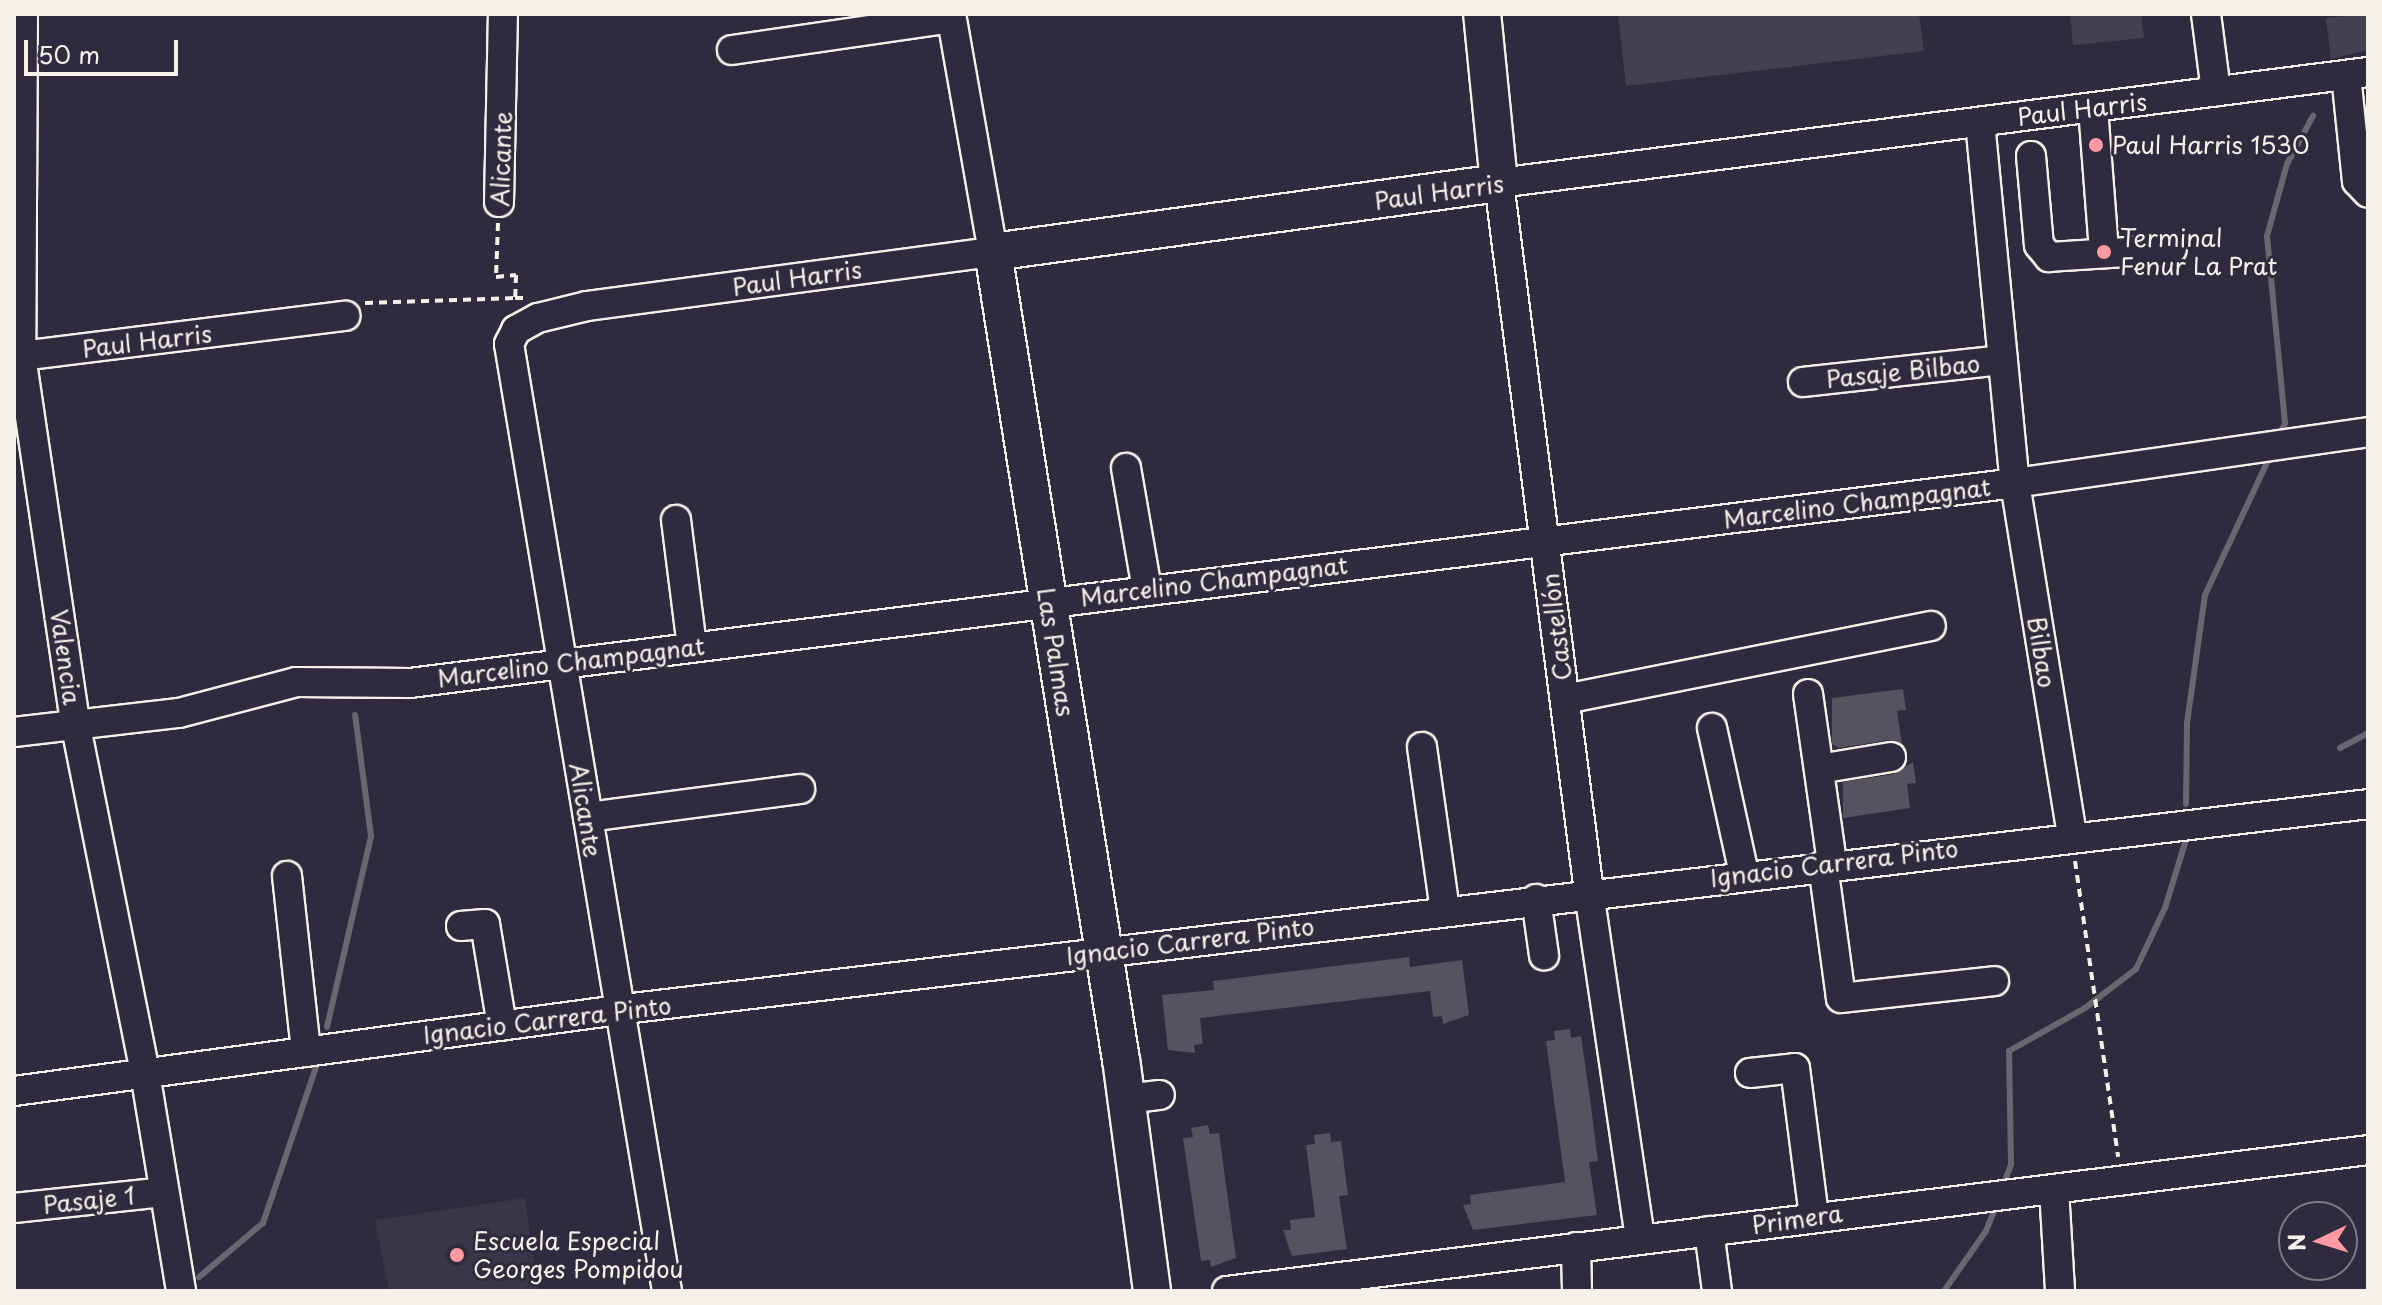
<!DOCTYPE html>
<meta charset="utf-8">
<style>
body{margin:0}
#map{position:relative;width:2382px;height:1305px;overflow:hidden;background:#2f2a3d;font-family:"Playpen Sans",sans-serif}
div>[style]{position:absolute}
.built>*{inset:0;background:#3b3647}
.green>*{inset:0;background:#454050}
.stream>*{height:6px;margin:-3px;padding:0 3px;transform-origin:3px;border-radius:3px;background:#6a6670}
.building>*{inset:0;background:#56525f}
.path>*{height:4px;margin-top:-2px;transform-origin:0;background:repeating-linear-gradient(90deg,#f4f1e8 0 8px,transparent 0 14px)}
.roads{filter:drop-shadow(2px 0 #f4f1e8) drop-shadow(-2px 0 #f4f1e8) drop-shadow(0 2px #f4f1e8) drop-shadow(0 -2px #f4f1e8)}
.minor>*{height:28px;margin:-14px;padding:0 14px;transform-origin:14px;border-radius:14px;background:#2f2a3d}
.major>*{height:36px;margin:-18px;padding:0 18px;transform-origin:18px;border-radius:18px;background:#2f2a3d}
.dots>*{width:22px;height:22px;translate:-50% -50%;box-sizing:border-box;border:4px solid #2f2a3d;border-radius:50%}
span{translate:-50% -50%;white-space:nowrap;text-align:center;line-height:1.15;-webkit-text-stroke:6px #2f2a3d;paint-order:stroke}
.street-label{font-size:24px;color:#f4f1e8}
.poi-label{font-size:24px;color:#f4f1e8}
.left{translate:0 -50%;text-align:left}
.frame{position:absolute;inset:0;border:16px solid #f4f1e8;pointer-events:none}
.north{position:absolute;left:2278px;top:1201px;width:80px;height:80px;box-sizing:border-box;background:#2f2a3d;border:2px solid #7e7a81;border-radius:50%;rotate:266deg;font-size:22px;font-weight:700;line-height:32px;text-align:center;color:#f4f1e8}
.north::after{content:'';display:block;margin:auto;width:28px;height:36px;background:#ff9aa2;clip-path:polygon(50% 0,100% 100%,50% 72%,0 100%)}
.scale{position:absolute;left:24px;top:40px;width:154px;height:36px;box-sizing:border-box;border:4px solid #f4f1e8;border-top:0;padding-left:10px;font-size:24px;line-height:28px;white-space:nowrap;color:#f4f1e8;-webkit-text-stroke:6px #2f2a3d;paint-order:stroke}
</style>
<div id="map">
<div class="built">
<div style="clip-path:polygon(525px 1198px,538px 1291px,389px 1291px,375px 1220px)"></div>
</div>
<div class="green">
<div style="clip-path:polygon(1618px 14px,1919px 14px,1924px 51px,1626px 86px)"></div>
<div style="clip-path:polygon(2070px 14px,2141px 14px,2144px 38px,2073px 45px)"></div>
<div style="clip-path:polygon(2368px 14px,2368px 50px,2331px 59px,2326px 18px)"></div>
</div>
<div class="stream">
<div style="left:2279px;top:436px;width:14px;rotate:-65deg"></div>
<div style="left:2285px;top:423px;width:188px;rotate:-95.5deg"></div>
<div style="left:2267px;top:236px;width:75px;rotate:-74.5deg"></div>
<div style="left:2287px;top:164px;width:55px;rotate:-61.6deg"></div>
<div style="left:2340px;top:748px;width:32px;rotate:-28deg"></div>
<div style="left:2186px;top:804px;width:81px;rotate:-89.3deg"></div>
<div style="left:2187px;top:723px;width:129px;rotate:-82deg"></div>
<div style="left:2205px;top:595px;width:156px;rotate:-64.9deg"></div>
<div style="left:327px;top:1027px;width:196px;rotate:-77deg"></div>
<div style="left:371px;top:836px;width:122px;rotate:-97.5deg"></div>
<div style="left:2002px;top:1188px;width:26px;rotate:-69deg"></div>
<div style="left:2011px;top:1164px;width:113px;rotate:-91deg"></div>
<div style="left:2009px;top:1051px;width:87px;rotate:-29.5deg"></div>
<div style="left:2085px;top:1008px;width:64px;rotate:-37.4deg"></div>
<div style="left:2136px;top:969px;width:68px;rotate:-64.6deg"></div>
<div style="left:2165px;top:908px;width:68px;rotate:-72.9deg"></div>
<div style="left:199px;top:1277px;width:84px;rotate:-40.2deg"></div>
<div style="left:263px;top:1223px;width:165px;rotate:-71.2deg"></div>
<div style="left:1944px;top:1291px;width:73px;rotate:-55deg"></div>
<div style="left:1986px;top:1231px;width:27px;rotate:-68deg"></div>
</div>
<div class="building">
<div style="clip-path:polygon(1903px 689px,1906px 710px,1897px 711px,1902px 745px,1889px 740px,1839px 748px,1832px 744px,1832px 698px)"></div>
<div style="clip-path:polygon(1913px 762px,1916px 783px,1907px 784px,1910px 808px,1843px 818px,1843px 782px,1894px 774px)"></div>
<div style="clip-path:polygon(1409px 957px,1410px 967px,1462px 960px,1469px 1015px,1443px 1024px,1442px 1016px,1433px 1017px,1430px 991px,1200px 1018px,1203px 1044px,1194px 1045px,1195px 1053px,1168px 1050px,1162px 995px,1214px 990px,1213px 981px)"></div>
<div style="clip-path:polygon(1570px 1029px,1571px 1038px,1581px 1036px,1591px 1106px,1598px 1161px,1589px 1162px,1597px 1215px,1473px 1230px,1463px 1205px,1471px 1204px,1470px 1195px,1565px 1182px,1546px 1041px,1555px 1040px,1554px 1031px)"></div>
<div style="clip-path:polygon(1208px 1125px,1210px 1134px,1219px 1133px,1236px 1258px,1211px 1267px,1210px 1260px,1201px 1261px,1183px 1138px,1193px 1137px,1191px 1128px)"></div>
<div style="clip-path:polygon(1330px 1133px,1331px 1142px,1341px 1141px,1348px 1195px,1339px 1196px,1347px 1249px,1292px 1256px,1283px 1230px,1291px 1230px,1290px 1220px,1315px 1217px,1306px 1145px,1315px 1144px,1314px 1135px)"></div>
</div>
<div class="path">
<div style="left:498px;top:223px;width:54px;rotate:92.1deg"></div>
<div style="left:496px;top:277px;width:20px;rotate:-6deg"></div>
<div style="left:516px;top:275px;width:23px;rotate:92deg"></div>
<div style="left:515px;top:298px;width:9px"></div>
<div style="left:365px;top:303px;width:150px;rotate:-1.9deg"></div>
<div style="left:2075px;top:861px;width:299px;rotate:81.7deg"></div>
</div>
<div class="roads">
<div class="minor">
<div style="left:2206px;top:14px;width:78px;rotate:82.6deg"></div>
<div style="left:23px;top:15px;width:341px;rotate:90.3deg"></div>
<div style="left:21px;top:356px;width:375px;rotate:81.6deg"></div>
<div style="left:76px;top:727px;width:353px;rotate:78.7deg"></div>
<div style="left:145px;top:1073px;width:221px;rotate:80.6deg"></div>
<div style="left:732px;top:50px;width:221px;rotate:-8.3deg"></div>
<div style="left:2346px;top:75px;width:107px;rotate:84.1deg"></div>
<div style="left:2357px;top:181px;width:16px;rotate:47deg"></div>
<div style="left:2093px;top:108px;width:144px;rotate:85.6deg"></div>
<div style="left:1980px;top:122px;width:363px;rotate:84.5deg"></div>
<div style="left:2015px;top:483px;width:357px;rotate:80.8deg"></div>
<div style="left:2031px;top:156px;width:89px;rotate:84.9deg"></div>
<div style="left:2039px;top:245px;width:16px;rotate:50deg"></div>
<div style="left:2049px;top:257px;width:123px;rotate:-3.7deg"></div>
<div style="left:499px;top:202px;width:188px;rotate:-88.8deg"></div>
<div style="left:14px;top:357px;width:334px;rotate:-7.1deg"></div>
<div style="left:1803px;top:382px;width:201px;rotate:-6.3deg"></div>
<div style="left:1126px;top:468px;width:123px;rotate:80.2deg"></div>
<div style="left:676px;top:520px;width:127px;rotate:82.8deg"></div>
<div style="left:1808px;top:694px;width:171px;rotate:81.9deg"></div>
<div style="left:1565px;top:699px;width:373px;rotate:-11.3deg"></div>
<div style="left:1712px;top:728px;width:149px;rotate:77.6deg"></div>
<div style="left:14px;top:732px;width:166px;rotate:-6.6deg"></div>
<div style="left:179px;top:713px;width:121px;rotate:-14.8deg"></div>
<div style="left:296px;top:682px;width:114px;rotate:0.5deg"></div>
<div style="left:410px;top:683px;width:1617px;rotate:-7.1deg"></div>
<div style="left:2015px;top:483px;width:357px;rotate:-8.2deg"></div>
<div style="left:1422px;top:747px;width:165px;rotate:82deg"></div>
<div style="left:1819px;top:769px;width:73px;rotate:-9.5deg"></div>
<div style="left:588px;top:817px;width:214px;rotate:-7.5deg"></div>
<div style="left:1823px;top:865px;width:134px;rotate:82.3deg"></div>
<div style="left:1841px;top:998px;width:154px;rotate:-6.3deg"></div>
<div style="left:287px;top:876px;width:177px;rotate:83.8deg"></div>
<div style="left:1536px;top:899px;width:57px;rotate:81.9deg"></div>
<div style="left:461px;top:926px;width:24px;rotate:-5deg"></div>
<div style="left:485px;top:924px;width:103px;rotate:80.5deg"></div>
<div style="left:1750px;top:1073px;width:45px;rotate:-6.3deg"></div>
<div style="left:1795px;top:1068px;width:150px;rotate:82.7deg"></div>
<div style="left:14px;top:1091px;width:633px;rotate:-7.63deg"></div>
<div style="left:641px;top:1007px;width:1739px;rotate:-6.7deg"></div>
<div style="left:1127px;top:1099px;width:33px;rotate:-7deg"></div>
<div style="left:2054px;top:1189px;width:102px;rotate:86.6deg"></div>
<div style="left:14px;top:1208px;width:150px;rotate:-6.1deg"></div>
<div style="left:1709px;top:1231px;width:61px;rotate:82.4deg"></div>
<div style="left:1640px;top:1238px;width:350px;rotate:-98.4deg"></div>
<div style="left:1589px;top:892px;width:715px;rotate:-97.23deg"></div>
<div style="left:1499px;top:183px;width:876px;rotate:-7.28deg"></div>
<div style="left:1576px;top:1247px;width:44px;rotate:88.7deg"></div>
<div style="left:667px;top:1291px;width:960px;rotate:-99.47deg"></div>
<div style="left:509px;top:344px;width:16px;rotate:-63deg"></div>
<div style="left:516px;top:330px;width:25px;rotate:-29deg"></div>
<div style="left:538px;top:318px;width:50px;rotate:-13.8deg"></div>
<div style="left:587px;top:306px;width:410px;rotate:-7.6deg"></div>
<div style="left:993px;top:252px;width:242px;rotate:-100deg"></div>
<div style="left:1227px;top:1291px;width:1150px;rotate:-7.04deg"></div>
</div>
<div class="major">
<div style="left:1152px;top:1291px;width:233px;rotate:-97.6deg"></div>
<div style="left:1121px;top:1060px;width:818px;rotate:-99deg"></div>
<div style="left:993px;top:252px;width:511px;rotate:-7.77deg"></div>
<div style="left:1499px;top:183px;width:170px;rotate:-95.7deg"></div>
</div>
</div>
<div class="dots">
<div style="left:2096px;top:145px;background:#ff9aa2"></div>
<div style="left:2104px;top:252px;background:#ff9aa2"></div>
<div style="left:457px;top:1255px;background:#ff9aa2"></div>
</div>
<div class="street-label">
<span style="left:2082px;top:109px;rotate:-7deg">Paul Harris</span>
<span style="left:501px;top:159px;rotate:-88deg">Alicante</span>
<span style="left:1439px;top:192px;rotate:-8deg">Paul Harris</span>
<span style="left:797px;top:278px;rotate:-8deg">Paul Harris</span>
<span style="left:147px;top:341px;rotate:-7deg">Paul Harris</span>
<span style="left:1903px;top:371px;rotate:-6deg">Pasaje Bilbao</span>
<span style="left:1857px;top:503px;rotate:-7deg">Marcelino Champagnat</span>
<span style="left:1214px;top:581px;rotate:-7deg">Marcelino Champagnat</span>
<span style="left:1556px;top:627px;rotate:-97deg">Castellón</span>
<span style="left:1056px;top:652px;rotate:81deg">Las Palmas</span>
<span style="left:2042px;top:652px;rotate:81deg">Bilbao</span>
<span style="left:66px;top:657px;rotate:82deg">Valencia</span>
<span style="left:571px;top:662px;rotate:-7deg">Marcelino Champagnat</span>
<span style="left:586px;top:810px;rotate:81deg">Alicante</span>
<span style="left:1834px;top:863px;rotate:-7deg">Ignacio Carrera Pinto</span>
<span style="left:1190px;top:941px;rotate:-7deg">Ignacio Carrera Pinto</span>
<span style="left:547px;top:1020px;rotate:-7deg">Ignacio Carrera Pinto</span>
<span style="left:89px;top:1200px;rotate:-6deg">Pasaje 1</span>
<span style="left:1797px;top:1219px;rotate:-8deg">Primera</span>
</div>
<div class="poi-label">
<span class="left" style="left:2112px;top:145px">Paul Harris 1530</span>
<span class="left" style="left:2120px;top:252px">Terminal<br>Fenur La Prat</span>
<span class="left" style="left:473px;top:1255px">Escuela Especial<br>Georges Pompidou</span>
</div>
<div class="frame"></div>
<div class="north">N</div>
<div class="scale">50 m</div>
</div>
